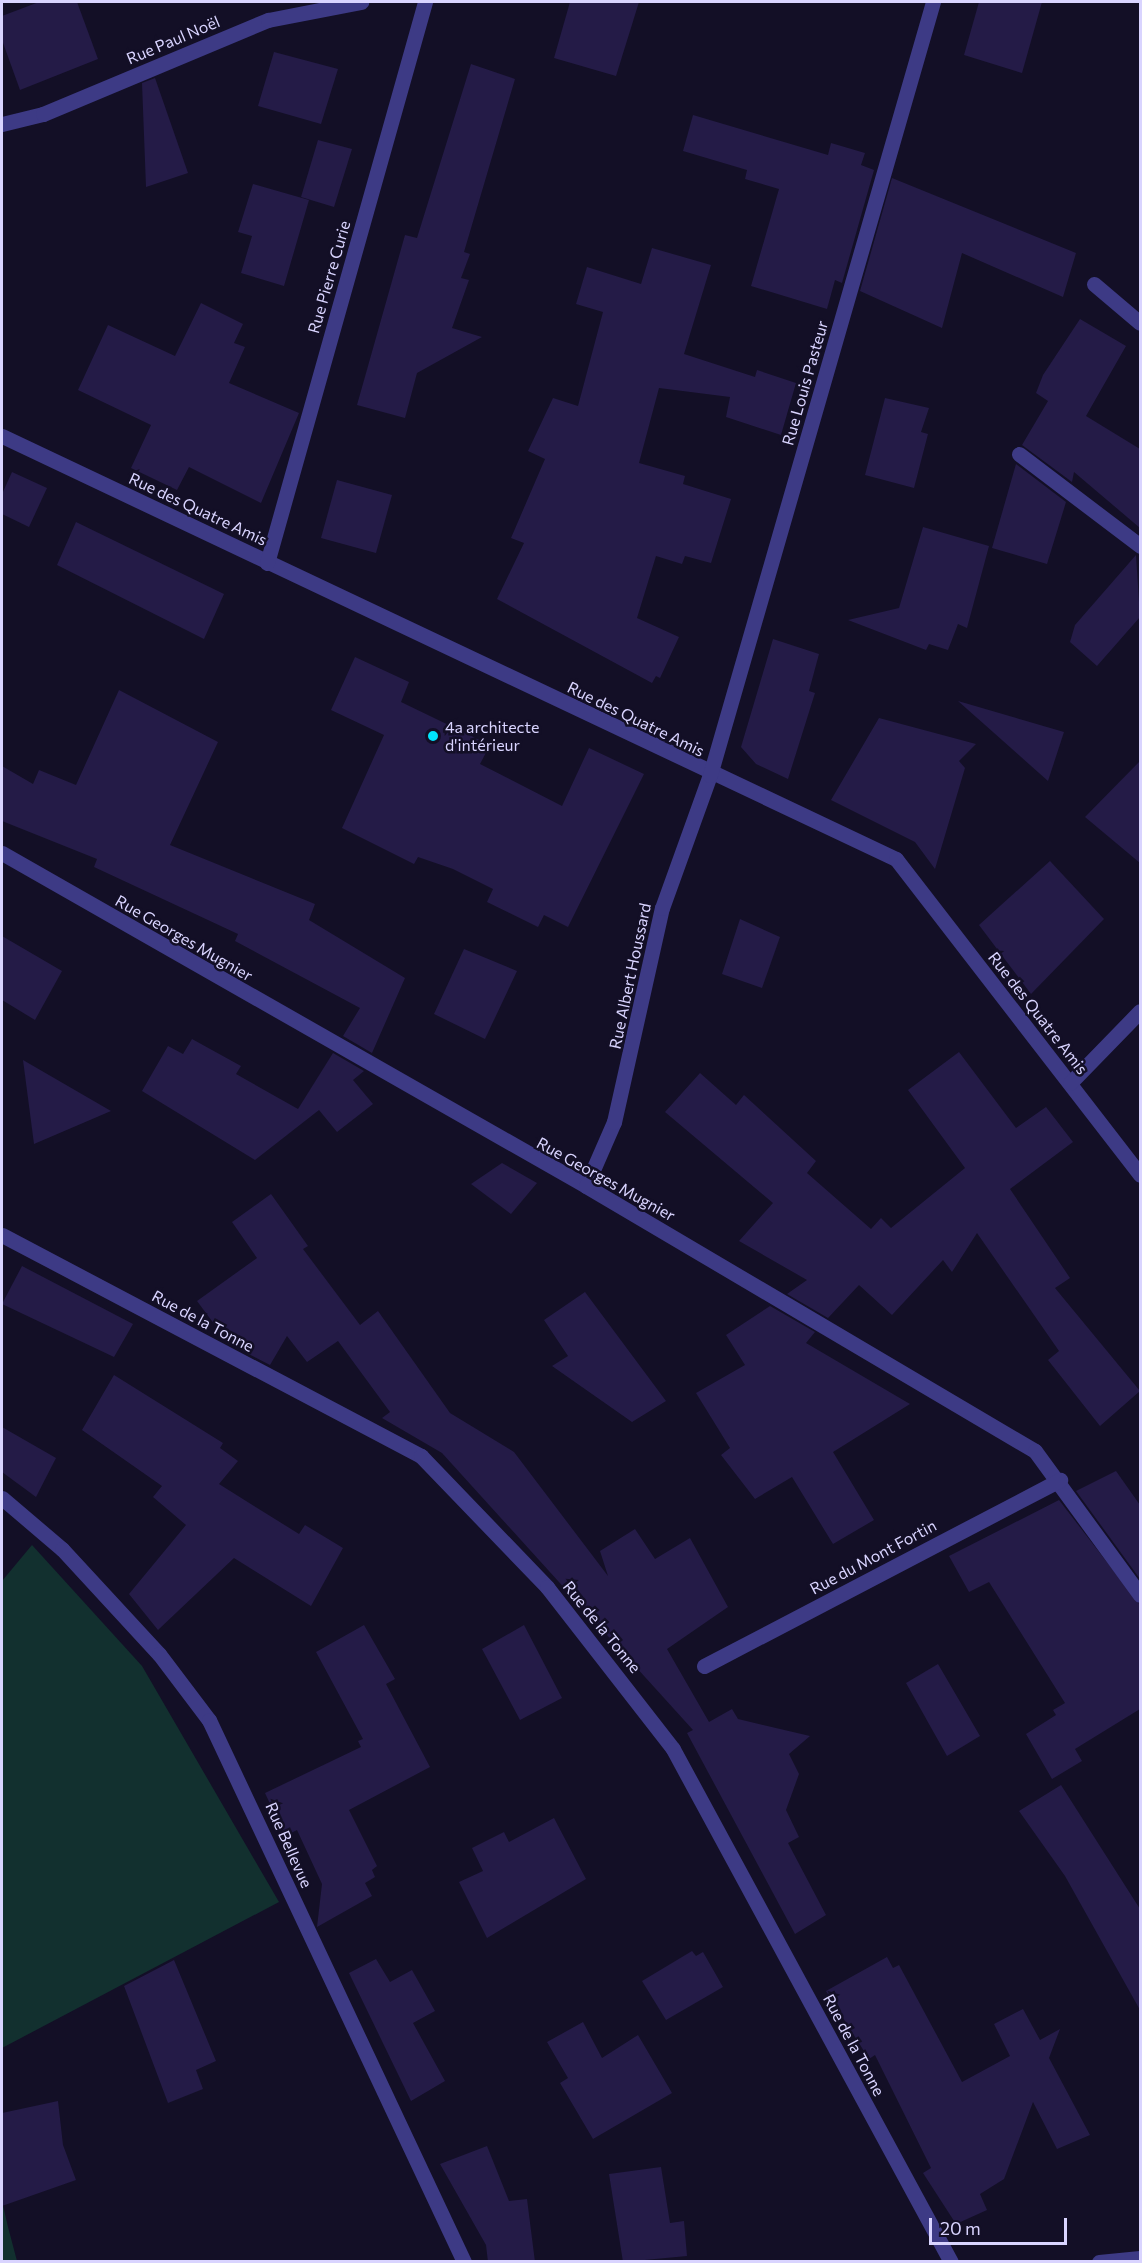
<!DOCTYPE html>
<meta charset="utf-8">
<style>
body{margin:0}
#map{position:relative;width:1142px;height:2263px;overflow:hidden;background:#130f26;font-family:Commissioner,sans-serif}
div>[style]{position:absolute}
.green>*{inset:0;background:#12302f}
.building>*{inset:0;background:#241b47}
.minor>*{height:15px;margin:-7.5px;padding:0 7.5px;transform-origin:7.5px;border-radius:7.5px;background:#3d3a85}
.dots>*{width:16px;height:16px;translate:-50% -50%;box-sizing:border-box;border:3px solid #130f26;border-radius:50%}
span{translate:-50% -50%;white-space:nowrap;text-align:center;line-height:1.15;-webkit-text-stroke:5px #130f26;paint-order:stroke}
.street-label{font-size:16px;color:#d9d4ff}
.poi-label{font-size:16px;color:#d9d4ff}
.left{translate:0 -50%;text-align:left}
.frame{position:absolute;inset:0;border:3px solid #d9d4ff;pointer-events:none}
.scale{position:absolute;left:929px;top:2218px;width:138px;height:27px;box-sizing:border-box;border:3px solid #d9d4ff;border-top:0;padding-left:8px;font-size:18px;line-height:21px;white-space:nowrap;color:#d9d4ff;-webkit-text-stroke:4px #130f26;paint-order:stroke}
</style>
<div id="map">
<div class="green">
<div style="clip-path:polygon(32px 1545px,142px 1666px,279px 1902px,2px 2048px,2px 1581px)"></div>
<div style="clip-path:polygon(2px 2201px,8px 2227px,17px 2261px,2px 2261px)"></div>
</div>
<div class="building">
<div style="clip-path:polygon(39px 2px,77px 2px,98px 59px,20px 90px,2px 40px,2px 16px)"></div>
<div style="clip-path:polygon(570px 2px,639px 2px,616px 76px,554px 58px)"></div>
<div style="clip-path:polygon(979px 2px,1042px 2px,1022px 73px,964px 55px)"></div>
<div style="clip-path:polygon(274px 52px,338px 69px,321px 124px,258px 106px)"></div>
<div style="clip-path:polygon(471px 64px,515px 79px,464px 252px,470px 254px,461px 278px,469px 280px,452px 328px,482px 337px,417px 373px,405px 418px,357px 405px,405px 235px,417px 238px)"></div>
<div style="clip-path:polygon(155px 78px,188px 173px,146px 187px,142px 83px)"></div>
<div style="clip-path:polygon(693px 115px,828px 155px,831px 143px,865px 153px,861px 165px,874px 170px,842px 283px,835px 280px,827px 309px,751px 286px,779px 189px,745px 179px,747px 170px,683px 151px)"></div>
<div style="clip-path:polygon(318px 140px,352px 149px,334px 207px,301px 197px)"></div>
<div style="clip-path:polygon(892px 178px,1076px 253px,1063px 297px,962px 253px,942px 328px,860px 291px)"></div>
<div style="clip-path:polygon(253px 184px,309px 200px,284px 286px,241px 273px,252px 236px,238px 232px)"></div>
<div style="clip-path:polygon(652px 248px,711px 265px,684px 354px,755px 377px,757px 370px,796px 383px,781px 435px,726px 417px,730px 397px,659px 388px,639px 463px,685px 476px,683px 484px,731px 499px,711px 563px,685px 556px,682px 564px,656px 556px,637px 618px,679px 637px,660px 678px,656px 676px,652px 683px,497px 599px,524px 543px,511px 538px,545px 459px,528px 451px,553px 398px,578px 406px,603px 312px,576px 304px,587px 267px,641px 284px)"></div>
<div style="clip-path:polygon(201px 303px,243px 324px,234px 343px,245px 347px,229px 383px,299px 413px,261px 503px,189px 467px,177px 490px,131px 468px,151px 425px,78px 390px,108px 325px,175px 356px)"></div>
<div style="clip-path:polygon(1080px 319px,1126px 346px,1086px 416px,1140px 449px,1140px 528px,1074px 472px,1072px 482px,1022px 445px,1048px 401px,1036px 393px,1043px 375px)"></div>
<div style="clip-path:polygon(885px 398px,929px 408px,921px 432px,928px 434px,914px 488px,865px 475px)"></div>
<div style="clip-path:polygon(1016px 464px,1066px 502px,1047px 564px,992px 548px)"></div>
<div style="clip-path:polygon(12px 472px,47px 488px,29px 527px,2px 514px,2px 494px)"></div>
<div style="clip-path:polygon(337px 480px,392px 495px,376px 553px,321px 538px)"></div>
<div style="clip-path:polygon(76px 522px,224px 594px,204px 639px,57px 565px)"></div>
<div style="clip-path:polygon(923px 527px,989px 546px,967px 628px,958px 624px,948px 650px,929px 644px,926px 650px,848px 620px,899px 608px)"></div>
<div style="clip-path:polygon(1136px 555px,1140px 617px,1097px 666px,1070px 642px,1075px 625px)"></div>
<div style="clip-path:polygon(773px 639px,819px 654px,809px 691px,815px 693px,788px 779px,756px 764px,741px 747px)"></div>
<div style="clip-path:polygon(355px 657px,409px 682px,401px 702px,490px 745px,480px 764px,562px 806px,589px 748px,644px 774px,568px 927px,544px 915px,538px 927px,487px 902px,493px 889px,453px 869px,418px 857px,414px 864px,342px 828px,384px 735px,331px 710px)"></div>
<div style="clip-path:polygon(119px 690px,218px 742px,170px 845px,315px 904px,309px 920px,405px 978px,372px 1053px,343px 1036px,360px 1008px,235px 941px,238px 934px,94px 867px,97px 859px,2px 821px,2px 766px,33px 784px,39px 770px,76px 785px)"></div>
<div style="clip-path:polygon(958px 701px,1064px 732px,1048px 781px)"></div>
<div style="clip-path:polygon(879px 718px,976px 744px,959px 761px,965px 768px,935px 869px,915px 842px,831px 800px)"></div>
<div style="clip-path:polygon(1140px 761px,1140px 863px,1085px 817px)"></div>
<div style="clip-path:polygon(1050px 861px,1104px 919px,1031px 994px,979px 925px)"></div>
<div style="clip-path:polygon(740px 919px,780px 937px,762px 988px,722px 974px)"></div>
<div style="clip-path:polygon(2px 936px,62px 971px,35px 1020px,2px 1000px)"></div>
<div style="clip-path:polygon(464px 949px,517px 971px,485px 1039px,434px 1014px)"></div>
<div style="clip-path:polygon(192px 1039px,241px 1066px,236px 1074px,298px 1109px,333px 1053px,364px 1071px,353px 1080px,373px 1104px,337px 1132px,319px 1110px,255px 1160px,142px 1091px,168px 1046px,183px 1054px)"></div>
<div style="clip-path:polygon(959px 1052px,1016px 1128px,1046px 1107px,1073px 1142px,1010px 1189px,1070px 1278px,1055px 1288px,1140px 1391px,1100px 1426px,1048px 1360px,1059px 1351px,977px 1233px,952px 1272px,943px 1260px,892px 1315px,859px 1285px,828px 1318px,787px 1294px,807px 1280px,739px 1241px,773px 1203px,665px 1112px,700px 1073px,736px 1105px,744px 1095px,816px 1161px,807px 1173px,871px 1229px,881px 1218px,891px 1228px,965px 1168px,908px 1090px)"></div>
<div style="clip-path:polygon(23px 1060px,111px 1111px,34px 1144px)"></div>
<div style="clip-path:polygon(502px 1163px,537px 1183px,511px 1214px,471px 1184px)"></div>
<div style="clip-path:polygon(271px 1194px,308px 1246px,303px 1249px,360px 1325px,378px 1311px,450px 1413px,514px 1452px,608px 1576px,600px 1551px,635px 1529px,655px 1559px,690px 1538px,728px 1607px,667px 1649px,709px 1722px,732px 1709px,738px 1719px,810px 1736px,789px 1754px,799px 1774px,786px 1810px,799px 1837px,788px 1843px,826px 1915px,795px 1934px,687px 1733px,693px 1730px,442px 1453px,382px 1418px,390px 1412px,338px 1341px,307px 1362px,287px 1336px,270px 1365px,229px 1344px,197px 1301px,257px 1258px,232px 1222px)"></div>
<div style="clip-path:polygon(22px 1266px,133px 1324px,114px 1357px,2px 1304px)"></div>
<div style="clip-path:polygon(585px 1292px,666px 1401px,632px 1422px,552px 1366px,568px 1356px,544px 1320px)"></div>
<div style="clip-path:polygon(770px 1306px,815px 1332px,806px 1343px,910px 1404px,833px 1452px,874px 1520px,833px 1544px,792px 1477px,755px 1499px,721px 1455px,730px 1448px,696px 1393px,745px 1365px,726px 1335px)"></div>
<div style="clip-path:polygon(114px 1375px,223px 1443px,220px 1448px,238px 1461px,219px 1484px,299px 1534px,305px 1525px,343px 1548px,311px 1606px,234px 1558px,158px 1630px,129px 1594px,186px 1525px,153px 1497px,162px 1486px,82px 1430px)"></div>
<div style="clip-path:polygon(2px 1427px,56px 1458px,36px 1497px,2px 1472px)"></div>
<div style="clip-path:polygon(1116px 1471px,1140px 1505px,1140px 1579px,1076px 1491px)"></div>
<div style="clip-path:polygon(1059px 1500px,1140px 1605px,1140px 1709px,1075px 1749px,1082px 1761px,1052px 1779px,1026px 1734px,1056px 1715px,1053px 1710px,1065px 1703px,989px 1582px,969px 1592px,949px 1556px)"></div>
<div style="clip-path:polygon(364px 1625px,395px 1679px,386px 1684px,430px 1767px,349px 1810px,377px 1866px,372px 1870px,375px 1877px,365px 1883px,372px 1896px,317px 1927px,322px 1884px,297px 1830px,285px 1836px,265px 1793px,361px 1747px,358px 1741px,363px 1739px,316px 1652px)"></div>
<div style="clip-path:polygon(524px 1625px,562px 1698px,520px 1720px,482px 1649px)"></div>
<div style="clip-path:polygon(938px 1664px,980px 1736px,947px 1756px,906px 1683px)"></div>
<div style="clip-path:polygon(1061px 1785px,1140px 1909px,1140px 2010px,1065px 1876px,1019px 1811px)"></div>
<div style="clip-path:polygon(554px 1818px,586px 1879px,487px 1938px,459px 1882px,483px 1871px,472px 1848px,504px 1832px,509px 1842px)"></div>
<div style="clip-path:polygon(692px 1951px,696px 1956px,703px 1952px,723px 1987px,666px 2020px,642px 1981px)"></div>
<div style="clip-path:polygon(887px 1957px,893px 1968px,899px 1965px,962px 2082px,1010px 2056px,994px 2024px,1023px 2009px,1040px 2040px,1060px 2029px,1049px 2058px,1090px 2135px,1057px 2149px,1033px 2102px,1004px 2179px,980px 2194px,987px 2210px,956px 2224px,923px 2173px,931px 2168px,875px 2055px,869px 2059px,826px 1991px)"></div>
<div style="clip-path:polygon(376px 1959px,390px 1982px,412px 1970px,435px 2011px,413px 2023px,445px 2081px,411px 2101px,349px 1973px)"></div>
<div style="clip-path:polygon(174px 1960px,216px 2061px,196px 2070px,203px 2089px,168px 2103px,124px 1986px)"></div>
<div style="clip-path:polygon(583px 2022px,602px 2058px,638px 2035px,672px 2093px,593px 2139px,560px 2083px,568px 2078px,547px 2042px)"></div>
<div style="clip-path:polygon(58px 2101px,63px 2145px,76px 2180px,2px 2206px,2px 2113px)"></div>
<div style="clip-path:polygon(487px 2146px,509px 2201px,527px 2199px,535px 2262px,488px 2262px,486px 2245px,440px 2164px)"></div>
<div style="clip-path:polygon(661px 2167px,670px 2223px,684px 2221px,687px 2256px,623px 2262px,609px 2174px)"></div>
</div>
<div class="minor">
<div style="left:2px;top:124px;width:42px;rotate:-13.7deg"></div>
<div style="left:43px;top:114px;width:244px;rotate:-22.7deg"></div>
<div style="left:268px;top:20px;width:95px;rotate:-11deg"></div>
<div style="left:1094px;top:284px;width:60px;rotate:40.3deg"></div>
<div style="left:2px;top:436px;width:989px;rotate:25.32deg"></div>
<div style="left:896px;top:859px;width:399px;rotate:52.3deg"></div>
<div style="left:1019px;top:454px;width:152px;rotate:37.2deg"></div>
<div style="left:267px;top:563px;width:583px;rotate:-74.27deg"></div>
<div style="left:2px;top:853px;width:672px;rotate:29.69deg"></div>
<div style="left:586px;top:1186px;width:521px;rotate:30.55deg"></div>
<div style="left:1035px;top:1451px;width:178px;rotate:53.9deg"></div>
<div style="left:1070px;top:1083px;width:100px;rotate:-45.8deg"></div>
<div style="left:586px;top:1186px;width:70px;rotate:-66.4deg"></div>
<div style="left:614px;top:1122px;width:219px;rotate:-77.4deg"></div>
<div style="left:662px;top:908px;width:141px;rotate:-70.2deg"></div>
<div style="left:710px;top:775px;width:805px;rotate:-73.91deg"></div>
<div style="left:2px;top:1235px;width:474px;rotate:27.8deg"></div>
<div style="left:421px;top:1456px;width:182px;rotate:46.1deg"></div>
<div style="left:547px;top:1587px;width:205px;rotate:52.1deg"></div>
<div style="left:673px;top:1749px;width:583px;rotate:61.55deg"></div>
<div style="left:2px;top:1498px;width:79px;rotate:40.4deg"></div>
<div style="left:62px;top:1549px;width:143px;rotate:47.3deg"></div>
<div style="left:159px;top:1654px;width:83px;rotate:52.9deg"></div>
<div style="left:209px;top:1720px;width:599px;rotate:64.8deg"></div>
<div style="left:704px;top:1666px;width:402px;rotate:-27.6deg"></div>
<div style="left:1099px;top:2262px;width:41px;rotate:-5.6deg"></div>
</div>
<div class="dots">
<div style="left:433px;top:736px;background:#00e5ff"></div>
</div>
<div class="street-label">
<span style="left:173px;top:40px;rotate:-23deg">Rue Paul Noël</span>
<span style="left:329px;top:277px;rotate:-74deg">Rue Pierre Curie</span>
<span style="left:805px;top:383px;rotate:-74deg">Rue Louis Pasteur</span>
<span style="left:198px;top:509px;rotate:25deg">Rue des Quatre Amis</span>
<span style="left:636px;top:719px;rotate:26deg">Rue des Quatre Amis</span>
<span style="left:184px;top:938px;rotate:30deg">Rue Georges Mugnier</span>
<span style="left:630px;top:976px;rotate:-78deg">Rue Albert Houssard</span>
<span style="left:1038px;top:1013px;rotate:52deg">Rue des Quatre Amis</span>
<span style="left:606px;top:1179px;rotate:29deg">Rue Georges Mugnier</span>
<span style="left:203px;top:1321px;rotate:28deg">Rue de la Tonne</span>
<span style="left:873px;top:1557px;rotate:-28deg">Rue du Mont Fortin</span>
<span style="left:602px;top:1627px;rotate:51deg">Rue de la Tonne</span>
<span style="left:289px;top:1845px;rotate:66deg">Rue Bellevue</span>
<span style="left:854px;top:2045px;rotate:62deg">Rue de la Tonne</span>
</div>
<div class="poi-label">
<span class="left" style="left:445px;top:736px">4a architecte<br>d'intérieur</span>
</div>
<div class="frame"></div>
<div class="scale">20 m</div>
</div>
